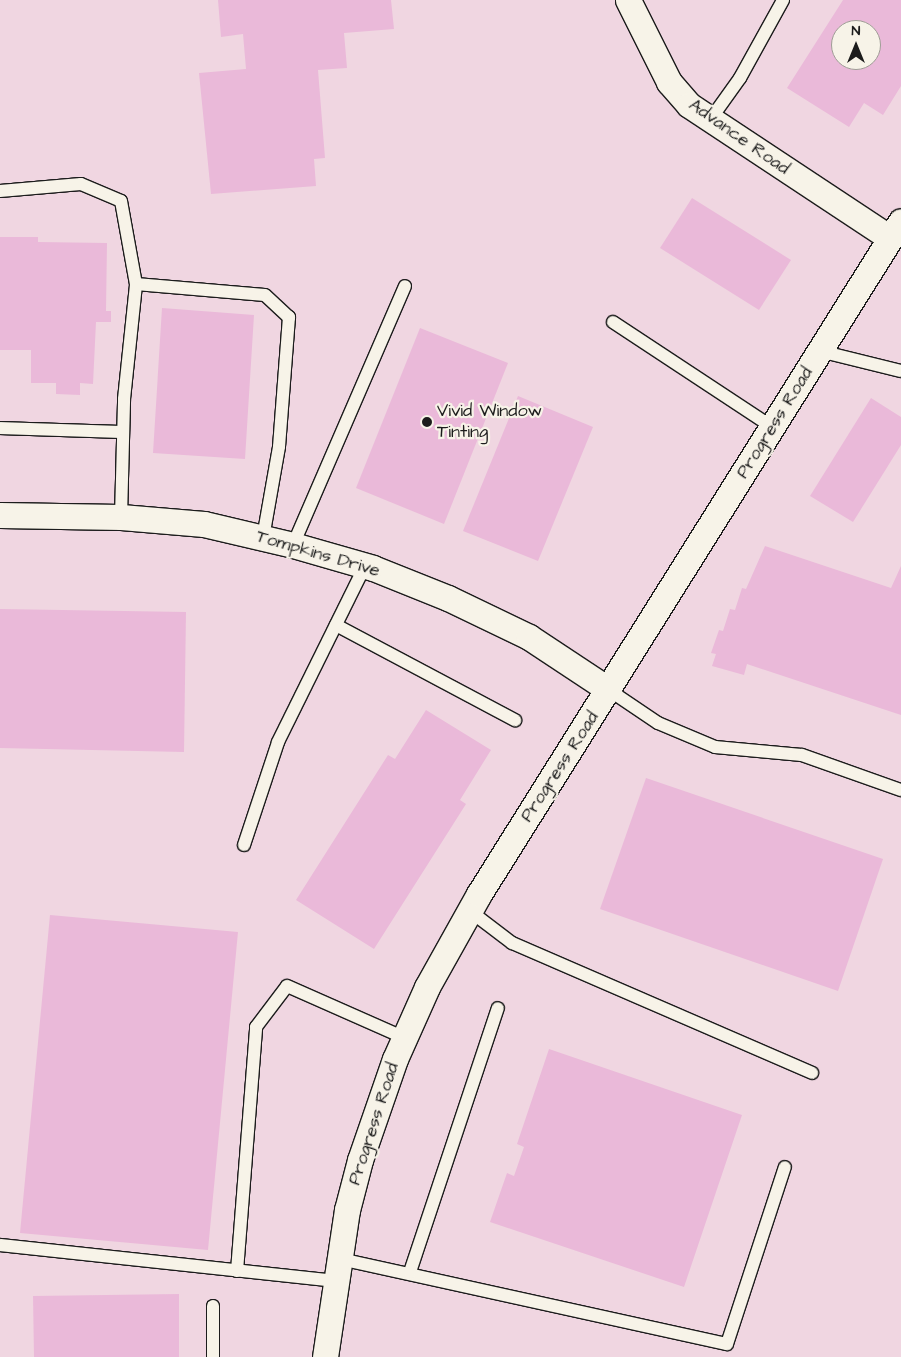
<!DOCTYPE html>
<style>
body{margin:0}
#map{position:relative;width:901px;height:1357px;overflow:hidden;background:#f3e2e4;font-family:"Architects Daughter",sans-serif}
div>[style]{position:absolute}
.built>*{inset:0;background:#f0d6e1}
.building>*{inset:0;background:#eab9d9}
.roads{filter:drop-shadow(1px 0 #1c1c1c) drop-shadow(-1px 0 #1c1c1c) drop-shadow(0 1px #1c1c1c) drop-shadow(0 -1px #1c1c1c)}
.lane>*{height:12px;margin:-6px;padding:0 6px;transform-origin:6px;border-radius:6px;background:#f7f3e8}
.street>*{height:25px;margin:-12.5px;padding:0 12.5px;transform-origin:12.5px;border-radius:12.5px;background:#f7f3e8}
.dots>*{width:14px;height:14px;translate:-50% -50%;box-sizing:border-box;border:2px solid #f7f3e8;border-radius:50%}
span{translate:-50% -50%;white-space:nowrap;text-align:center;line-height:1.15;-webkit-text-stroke:4.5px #f7f3e8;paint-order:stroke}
.street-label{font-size:18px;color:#1c1c1c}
.poi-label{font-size:18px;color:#1c1c1c}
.left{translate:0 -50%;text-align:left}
.north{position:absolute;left:831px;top:20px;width:50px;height:50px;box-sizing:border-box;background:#f7f3e8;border:1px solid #9f9d96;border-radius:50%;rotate:0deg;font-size:14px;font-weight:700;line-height:20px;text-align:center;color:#1c1c1c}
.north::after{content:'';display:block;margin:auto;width:18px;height:22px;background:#1c1c1c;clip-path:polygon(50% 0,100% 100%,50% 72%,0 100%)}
</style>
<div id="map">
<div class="built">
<div style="clip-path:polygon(evenodd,0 0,901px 0,901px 1357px,0 1357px,0 0,841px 30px,871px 30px,871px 60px,841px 60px,841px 30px)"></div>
</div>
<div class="building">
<div style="clip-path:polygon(218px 0,391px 0,394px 29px,344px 33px,347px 68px,318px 70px,325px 158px,314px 159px,316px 186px,211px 194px,199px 73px,246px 69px,243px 34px,221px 37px)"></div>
<div style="clip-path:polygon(evenodd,843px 0,901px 0,901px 86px,883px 115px,864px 103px,849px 127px,787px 88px,843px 0,841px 30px,871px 30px,871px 60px,841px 60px,841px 30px)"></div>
<div style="clip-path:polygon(692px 198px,791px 260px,759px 310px,660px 248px)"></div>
<div style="clip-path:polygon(0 237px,38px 237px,38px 242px,107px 243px,106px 311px,111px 311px,111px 322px,96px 322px,93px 384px,80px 383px,80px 395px,56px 394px,56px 383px,31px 383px,31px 350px,0 350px)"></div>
<div style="clip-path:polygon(162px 308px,254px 315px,245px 459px,153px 453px)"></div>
<div style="clip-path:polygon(420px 328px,508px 363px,444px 524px,356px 488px)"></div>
<div style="clip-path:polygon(518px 396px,593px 427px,538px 561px,463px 531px)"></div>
<div style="clip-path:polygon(871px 398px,901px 417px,901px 445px,853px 522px,810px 496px)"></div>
<div style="clip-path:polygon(765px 546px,891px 588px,901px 566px,901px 715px,747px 664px,744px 675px,712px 666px,716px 654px,711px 653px,719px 630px,723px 631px,730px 609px,735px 610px,742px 588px,746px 589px)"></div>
<div style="clip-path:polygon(0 609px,186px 612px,184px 752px,0 748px)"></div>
<div style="clip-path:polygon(426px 710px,491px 750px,460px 800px,466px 804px,374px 949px,296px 900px,388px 755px,395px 759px)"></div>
<div style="clip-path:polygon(646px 778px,883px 859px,838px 991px,600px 909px)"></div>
<div style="clip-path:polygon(50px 915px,238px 932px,208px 1250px,20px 1233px)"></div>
<div style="clip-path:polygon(549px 1049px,742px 1115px,684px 1287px,490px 1222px,507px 1173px,514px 1176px,524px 1147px,517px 1144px)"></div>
<div style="clip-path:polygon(179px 1294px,179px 1357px,34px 1357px,33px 1296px)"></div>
</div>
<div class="roads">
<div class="lane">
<div style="left:710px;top:120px;width:52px;rotate:-54.5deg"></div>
<div style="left:740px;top:78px;width:89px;rotate:-61.1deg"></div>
<div style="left:0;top:191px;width:81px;rotate:-4.9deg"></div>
<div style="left:81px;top:184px;width:43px;rotate:23deg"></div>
<div style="left:121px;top:201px;width:84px;rotate:79.8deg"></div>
<div style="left:613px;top:322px;width:191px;rotate:33.4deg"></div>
<div style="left:820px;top:351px;width:83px;rotate:13.9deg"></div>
<div style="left:0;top:428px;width:123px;rotate:1.9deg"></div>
<div style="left:121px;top:517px;width:118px;rotate:-88.5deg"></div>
<div style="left:124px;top:399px;width:116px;rotate:-84deg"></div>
<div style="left:136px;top:284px;width:129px;rotate:4.9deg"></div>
<div style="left:265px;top:295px;width:33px;rotate:43deg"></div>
<div style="left:289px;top:317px;width:130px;rotate:94.4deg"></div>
<div style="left:279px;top:447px;width:92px;rotate:100deg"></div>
<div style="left:293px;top:545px;width:282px;rotate:-66.6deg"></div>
<div style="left:336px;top:625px;width:203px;rotate:28deg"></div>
<div style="left:609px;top:690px;width:59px;rotate:34deg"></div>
<div style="left:658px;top:723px;width:62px;rotate:22.8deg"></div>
<div style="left:715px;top:747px;width:87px;rotate:5.3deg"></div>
<div style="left:802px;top:755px;width:105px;rotate:19.5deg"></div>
<div style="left:244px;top:845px;width:108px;rotate:-71.7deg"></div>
<div style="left:278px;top:742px;width:196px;rotate:-63.7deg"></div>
<div style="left:470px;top:911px;width:53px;rotate:37.3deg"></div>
<div style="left:512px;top:943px;width:327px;rotate:23.4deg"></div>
<div style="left:0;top:1245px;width:339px;rotate:6.1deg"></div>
<div style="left:340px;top:1259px;width:396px;rotate:12.4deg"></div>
<div style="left:727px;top:1344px;width:186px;rotate:-71.9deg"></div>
<div style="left:237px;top:1271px;width:245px;rotate:-85.5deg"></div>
<div style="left:256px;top:1027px;width:51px;rotate:-52.9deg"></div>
<div style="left:287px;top:986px;width:129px;rotate:23.8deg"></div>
<div style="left:410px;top:1272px;width:278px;rotate:-71.6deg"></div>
<div style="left:213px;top:1306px;width:51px;rotate:90deg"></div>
</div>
<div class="street">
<div style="left:628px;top:0;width:92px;rotate:63.4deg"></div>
<div style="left:669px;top:82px;width:30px;rotate:49deg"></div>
<div style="left:689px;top:105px;width:241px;rotate:33.5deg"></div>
<div style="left:0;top:515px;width:121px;rotate:0.9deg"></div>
<div style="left:121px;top:517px;width:83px;rotate:4.8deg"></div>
<div style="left:204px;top:524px;width:91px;rotate:13.3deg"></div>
<div style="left:293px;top:545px;width:83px;rotate:16deg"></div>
<div style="left:373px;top:568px;width:81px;rotate:21.8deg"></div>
<div style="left:448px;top:598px;width:90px;rotate:25.7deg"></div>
<div style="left:529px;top:637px;width:96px;rotate:33.5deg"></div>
<div style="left:325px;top:1357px;width:149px;rotate:-81.5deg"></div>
<div style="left:347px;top:1210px;width:52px;rotate:-75.4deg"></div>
<div style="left:360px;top:1160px;width:107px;rotate:-70.9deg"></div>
<div style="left:395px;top:1059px;width:79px;rotate:-66deg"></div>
<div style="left:427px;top:987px;width:107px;rotate:-60.8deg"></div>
<div style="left:479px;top:894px;width:794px;rotate:-57.91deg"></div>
</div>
</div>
<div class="dots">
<div style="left:427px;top:422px;background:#1c1c1c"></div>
</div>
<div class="street-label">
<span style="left:739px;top:137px;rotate:35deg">Advance Road</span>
<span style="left:775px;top:423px;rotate:-58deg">Progress Road</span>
<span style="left:318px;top:554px;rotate:16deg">Tompkins Drive</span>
<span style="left:560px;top:767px;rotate:-57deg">Progress Road</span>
<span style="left:374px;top:1124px;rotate:-72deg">Progress Road</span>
</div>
<div class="poi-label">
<span class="left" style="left:437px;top:422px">Vivid Window<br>Tinting</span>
</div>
<div class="north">N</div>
</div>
